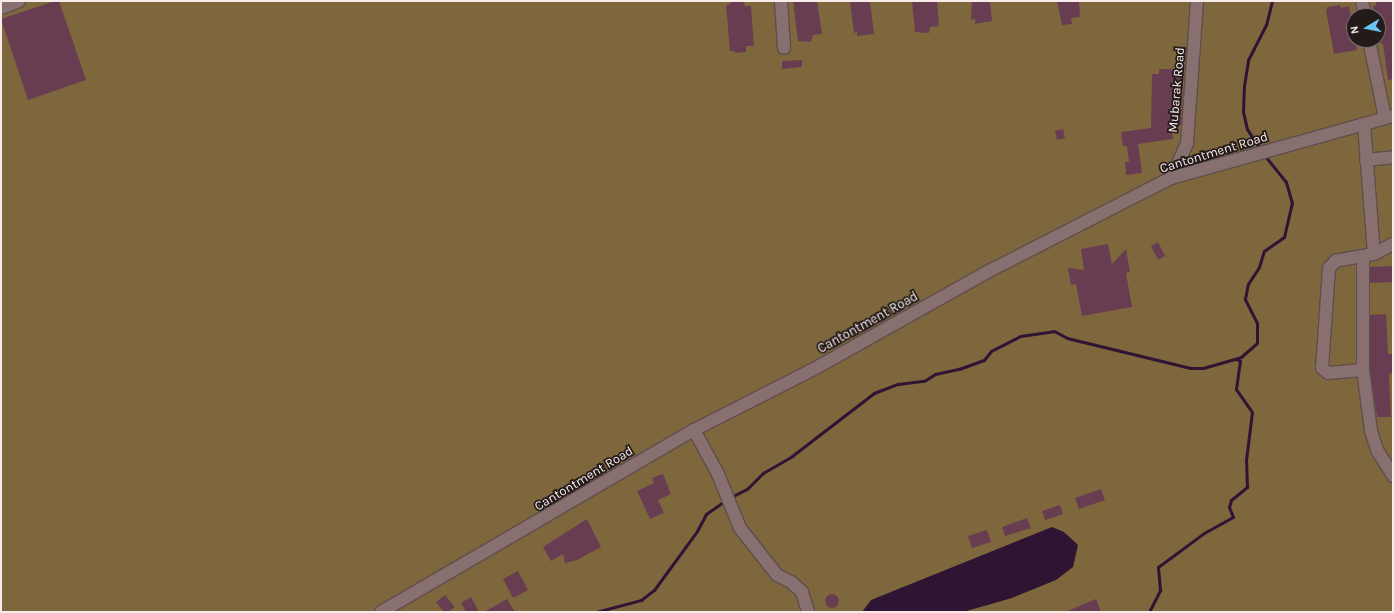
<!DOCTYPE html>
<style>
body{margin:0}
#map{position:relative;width:1394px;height:613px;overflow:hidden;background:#432f2f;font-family:Karla,sans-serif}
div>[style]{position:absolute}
.forest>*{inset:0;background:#7e673c}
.water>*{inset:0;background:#2f1434}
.stream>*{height:3px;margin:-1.5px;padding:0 1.5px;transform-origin:1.5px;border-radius:1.5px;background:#2f1434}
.building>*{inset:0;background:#693d51}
.round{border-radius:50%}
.roads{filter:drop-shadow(1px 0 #5f4e4e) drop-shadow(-1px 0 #5f4e4e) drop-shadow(0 1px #5f4e4e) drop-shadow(0 -1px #5f4e4e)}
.minor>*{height:12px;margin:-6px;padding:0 6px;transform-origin:6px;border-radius:6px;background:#87706f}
span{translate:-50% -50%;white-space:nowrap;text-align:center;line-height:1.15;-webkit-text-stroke:3.5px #231a1a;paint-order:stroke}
.street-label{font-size:13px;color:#f8ebea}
.frame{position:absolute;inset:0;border:2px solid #f8ebea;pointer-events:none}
.north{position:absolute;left:1346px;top:8px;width:40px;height:40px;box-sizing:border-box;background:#231a1a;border:1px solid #786e6d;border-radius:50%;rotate:260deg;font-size:11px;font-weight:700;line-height:16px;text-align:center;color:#f8ebea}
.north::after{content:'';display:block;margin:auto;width:14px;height:18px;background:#68c4f0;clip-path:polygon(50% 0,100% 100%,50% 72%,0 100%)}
</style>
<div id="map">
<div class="forest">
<div style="clip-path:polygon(evenodd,1px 1px,1393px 1px,1393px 612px,1px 612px,1px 1px,1354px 16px,1378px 16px,1378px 40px,1354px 40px,1354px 16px)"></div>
</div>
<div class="water">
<div style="clip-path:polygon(1052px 527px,1064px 532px,1078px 545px,1073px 567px,1056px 580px,1012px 598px,963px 612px,862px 612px,871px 600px)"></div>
</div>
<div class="stream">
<div style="left:1260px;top:149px;width:24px;rotate:-123deg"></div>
<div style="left:1247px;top:129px;width:17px;rotate:-103deg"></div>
<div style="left:1243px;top:112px;width:26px;rotate:-88deg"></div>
<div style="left:1244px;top:86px;width:26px;rotate:-81deg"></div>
<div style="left:1248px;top:60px;width:39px;rotate:-63deg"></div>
<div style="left:1266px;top:25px;width:25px;rotate:-76deg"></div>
<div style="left:731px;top:497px;width:18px;rotate:-27deg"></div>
<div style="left:747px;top:489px;width:23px;rotate:-45deg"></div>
<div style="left:763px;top:473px;width:34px;rotate:-30deg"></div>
<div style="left:792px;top:456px;width:103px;rotate:-37.5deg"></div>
<div style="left:874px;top:393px;width:26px;rotate:-21deg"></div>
<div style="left:898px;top:384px;width:26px;rotate:-7deg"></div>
<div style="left:924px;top:381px;width:13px;rotate:-32deg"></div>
<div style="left:935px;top:374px;width:25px;rotate:-12deg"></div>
<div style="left:959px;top:369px;width:27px;rotate:-20deg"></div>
<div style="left:984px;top:360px;width:11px;rotate:-52deg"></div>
<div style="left:991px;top:351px;width:33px;rotate:-27deg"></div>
<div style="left:1020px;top:336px;width:34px;rotate:-8deg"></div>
<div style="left:1054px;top:331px;width:15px;rotate:28deg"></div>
<div style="left:1067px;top:338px;width:127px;rotate:13.7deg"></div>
<div style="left:1190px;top:368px;width:13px"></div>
<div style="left:1203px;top:368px;width:40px;rotate:-16deg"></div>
<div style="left:1241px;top:357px;width:21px;rotate:-41deg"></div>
<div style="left:1257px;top:343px;width:20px;rotate:-90deg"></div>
<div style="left:1257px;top:323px;width:27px;rotate:-117deg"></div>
<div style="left:1245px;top:299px;width:15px;rotate:-79deg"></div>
<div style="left:1248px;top:284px;width:20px;rotate:-57deg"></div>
<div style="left:1259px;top:267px;width:17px;rotate:-73deg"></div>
<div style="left:1264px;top:251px;width:24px;rotate:-35deg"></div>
<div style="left:1284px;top:237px;width:35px;rotate:-77deg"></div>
<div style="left:1292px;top:203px;width:22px;rotate:-106deg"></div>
<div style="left:1286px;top:182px;width:35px;rotate:-129deg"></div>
<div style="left:596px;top:612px;width:47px;rotate:-14.9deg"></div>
<div style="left:641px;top:600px;width:16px;rotate:-38deg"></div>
<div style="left:654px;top:590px;width:73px;rotate:-53.9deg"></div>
<div style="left:697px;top:531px;width:19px;rotate:-62deg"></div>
<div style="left:706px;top:514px;width:24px;rotate:-35deg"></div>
<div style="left:1149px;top:612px;width:25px;rotate:-63deg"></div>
<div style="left:1160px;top:590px;width:23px;rotate:-95deg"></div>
<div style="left:1158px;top:567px;width:57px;rotate:-36.5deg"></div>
<div style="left:1204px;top:533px;width:33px;rotate:-29deg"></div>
<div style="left:1233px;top:517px;width:11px;rotate:-112deg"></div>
<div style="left:1229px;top:507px;width:7px;rotate:-74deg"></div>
<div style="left:1231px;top:500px;width:21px;rotate:-39deg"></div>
<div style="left:1247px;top:487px;width:27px;rotate:-92deg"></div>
<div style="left:1246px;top:460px;width:48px;rotate:-82.9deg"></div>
<div style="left:1252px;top:412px;width:28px;rotate:-125deg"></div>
<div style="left:1236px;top:389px;width:28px;rotate:-82deg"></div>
<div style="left:1240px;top:361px;width:4px;rotate:-153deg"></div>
</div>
<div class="building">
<div style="clip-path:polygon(55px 1px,59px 1px,86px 80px,28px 100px,1px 19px)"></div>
<div style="clip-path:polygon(730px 1px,743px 1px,745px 6px,751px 6px,754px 46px,746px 46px,746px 52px,735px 53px,734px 51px,730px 51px,726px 5px,731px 4px)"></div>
<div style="clip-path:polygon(793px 1px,817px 1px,822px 34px,813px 35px,811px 42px,798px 41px)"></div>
<div style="clip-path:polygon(850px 1px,870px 1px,874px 34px,857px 36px,857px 32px,854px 33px)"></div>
<div style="clip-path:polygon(912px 1px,937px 1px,939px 26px,930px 27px,929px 33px,915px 32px)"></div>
<div style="clip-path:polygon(972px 1px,990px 1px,992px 21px,975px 24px,975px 19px,971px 20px)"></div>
<div style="clip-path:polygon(1057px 1px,1079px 1px,1080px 17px,1071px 18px,1072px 24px,1062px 25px)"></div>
<div style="clip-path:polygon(1376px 1px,1393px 1px,1393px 79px,1388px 80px,1383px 44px,1379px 43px,1378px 16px,1375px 16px,1373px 6px,1376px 5px)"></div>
<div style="clip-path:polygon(1340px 5px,1341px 8px,1349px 6px,1357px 50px,1334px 54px,1326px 10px,1328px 7px)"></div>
<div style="clip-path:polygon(802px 60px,802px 67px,782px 69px,782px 61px)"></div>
<div style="clip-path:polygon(1159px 69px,1183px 69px,1181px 125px,1171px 125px,1173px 139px,1138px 144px,1142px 173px,1126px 175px,1125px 162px,1129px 162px,1127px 146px,1123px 146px,1121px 132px,1151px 128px,1152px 74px,1159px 74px)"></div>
<div style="clip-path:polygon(1063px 129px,1065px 138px,1057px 140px,1055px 131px)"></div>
<div style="clip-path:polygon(1158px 242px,1165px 256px,1158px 260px,1151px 246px)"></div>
<div style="clip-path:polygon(1108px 244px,1112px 264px,1126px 249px,1130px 272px,1126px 273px,1132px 307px,1082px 316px,1076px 284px,1071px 285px,1068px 268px,1084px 270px,1081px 249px)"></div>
<div style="clip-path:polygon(1393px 266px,1393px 282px,1370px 283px,1370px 267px)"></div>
<div style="clip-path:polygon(1386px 314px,1388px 354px,1393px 354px,1393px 373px,1389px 374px,1391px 417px,1377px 417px,1370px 370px,1370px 315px)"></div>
<div style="clip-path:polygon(663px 474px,671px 494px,658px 500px,664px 513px,650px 519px,637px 491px,654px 483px,652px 478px)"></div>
<div style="clip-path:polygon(1101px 489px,1105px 500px,1079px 509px,1075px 498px)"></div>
<div style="clip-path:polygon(1060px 505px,1063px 514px,1045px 520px,1042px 511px)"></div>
<div style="clip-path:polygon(1027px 518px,1031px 528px,1005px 536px,1002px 527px)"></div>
<div style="clip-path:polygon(587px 519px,601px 547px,577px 560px,565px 563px,563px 554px,551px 561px,543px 547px)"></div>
<div style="clip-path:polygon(987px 530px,991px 542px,972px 548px,968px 536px)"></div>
<div style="clip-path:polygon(518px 571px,528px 590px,513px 598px,503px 579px)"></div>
<div class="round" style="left:825px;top:594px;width:14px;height:14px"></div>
<div style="clip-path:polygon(445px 595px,455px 607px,448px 612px,444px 612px,436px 602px)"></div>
<div style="clip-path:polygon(471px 597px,479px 612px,466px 612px,461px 603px)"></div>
<div style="clip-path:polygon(507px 599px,515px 612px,484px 612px)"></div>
<div style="clip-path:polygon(1096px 599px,1101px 612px,1065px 612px)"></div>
</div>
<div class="roads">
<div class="minor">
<div style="left:781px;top:1px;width:47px;rotate:86.3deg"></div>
<div style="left:1362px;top:1px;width:15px;rotate:79deg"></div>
<div style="left:1px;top:8px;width:19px;rotate:-21deg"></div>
<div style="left:1369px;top:40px;width:80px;rotate:78.4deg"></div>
<div style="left:1364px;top:124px;width:130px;rotate:85.6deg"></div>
<div style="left:1374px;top:254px;width:39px;rotate:170deg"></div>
<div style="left:1336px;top:261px;width:10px;rotate:135deg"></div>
<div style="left:1329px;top:268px;width:100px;rotate:94deg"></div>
<div style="left:1322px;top:368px;width:8px;rotate:40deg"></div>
<div style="left:1328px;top:373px;width:35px;rotate:-5deg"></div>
<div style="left:1363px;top:370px;width:62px;rotate:82.5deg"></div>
<div style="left:1371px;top:431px;width:20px;rotate:72deg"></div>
<div style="left:1377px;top:450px;width:31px;rotate:58deg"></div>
<div style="left:1366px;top:160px;width:27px;rotate:-6deg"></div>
<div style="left:1171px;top:178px;width:38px;rotate:-65deg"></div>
<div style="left:1187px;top:144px;width:143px;rotate:-86deg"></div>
<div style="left:1374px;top:254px;width:21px;rotate:-28deg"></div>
<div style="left:1363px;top:256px;width:114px;rotate:90deg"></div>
<div style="left:694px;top:430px;width:50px;rotate:61.4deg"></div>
<div style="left:718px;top:474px;width:58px;rotate:67.8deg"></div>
<div style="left:740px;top:528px;width:60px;rotate:51.8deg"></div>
<div style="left:777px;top:575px;width:16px;rotate:27deg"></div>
<div style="left:791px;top:582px;width:15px;rotate:42deg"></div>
<div style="left:802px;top:592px;width:21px;rotate:73deg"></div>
<div style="left:381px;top:612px;width:362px;rotate:-30.2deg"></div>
<div style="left:694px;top:430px;width:132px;rotate:-27deg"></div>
<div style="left:812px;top:370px;width:207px;rotate:-29.2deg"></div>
<div style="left:993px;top:269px;width:200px;rotate:-27.1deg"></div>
<div style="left:1171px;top:178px;width:230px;rotate:-15.6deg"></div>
</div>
</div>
<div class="street-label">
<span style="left:1177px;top:90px;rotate:-85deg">Mubarak Road</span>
<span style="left:1214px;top:153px;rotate:-17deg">Cantontment Road</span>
<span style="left:868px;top:323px;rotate:-29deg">Cantontment Road</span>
<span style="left:584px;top:479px;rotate:-31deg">Cantontment Road</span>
</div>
<div class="frame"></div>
<div class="north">N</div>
</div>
